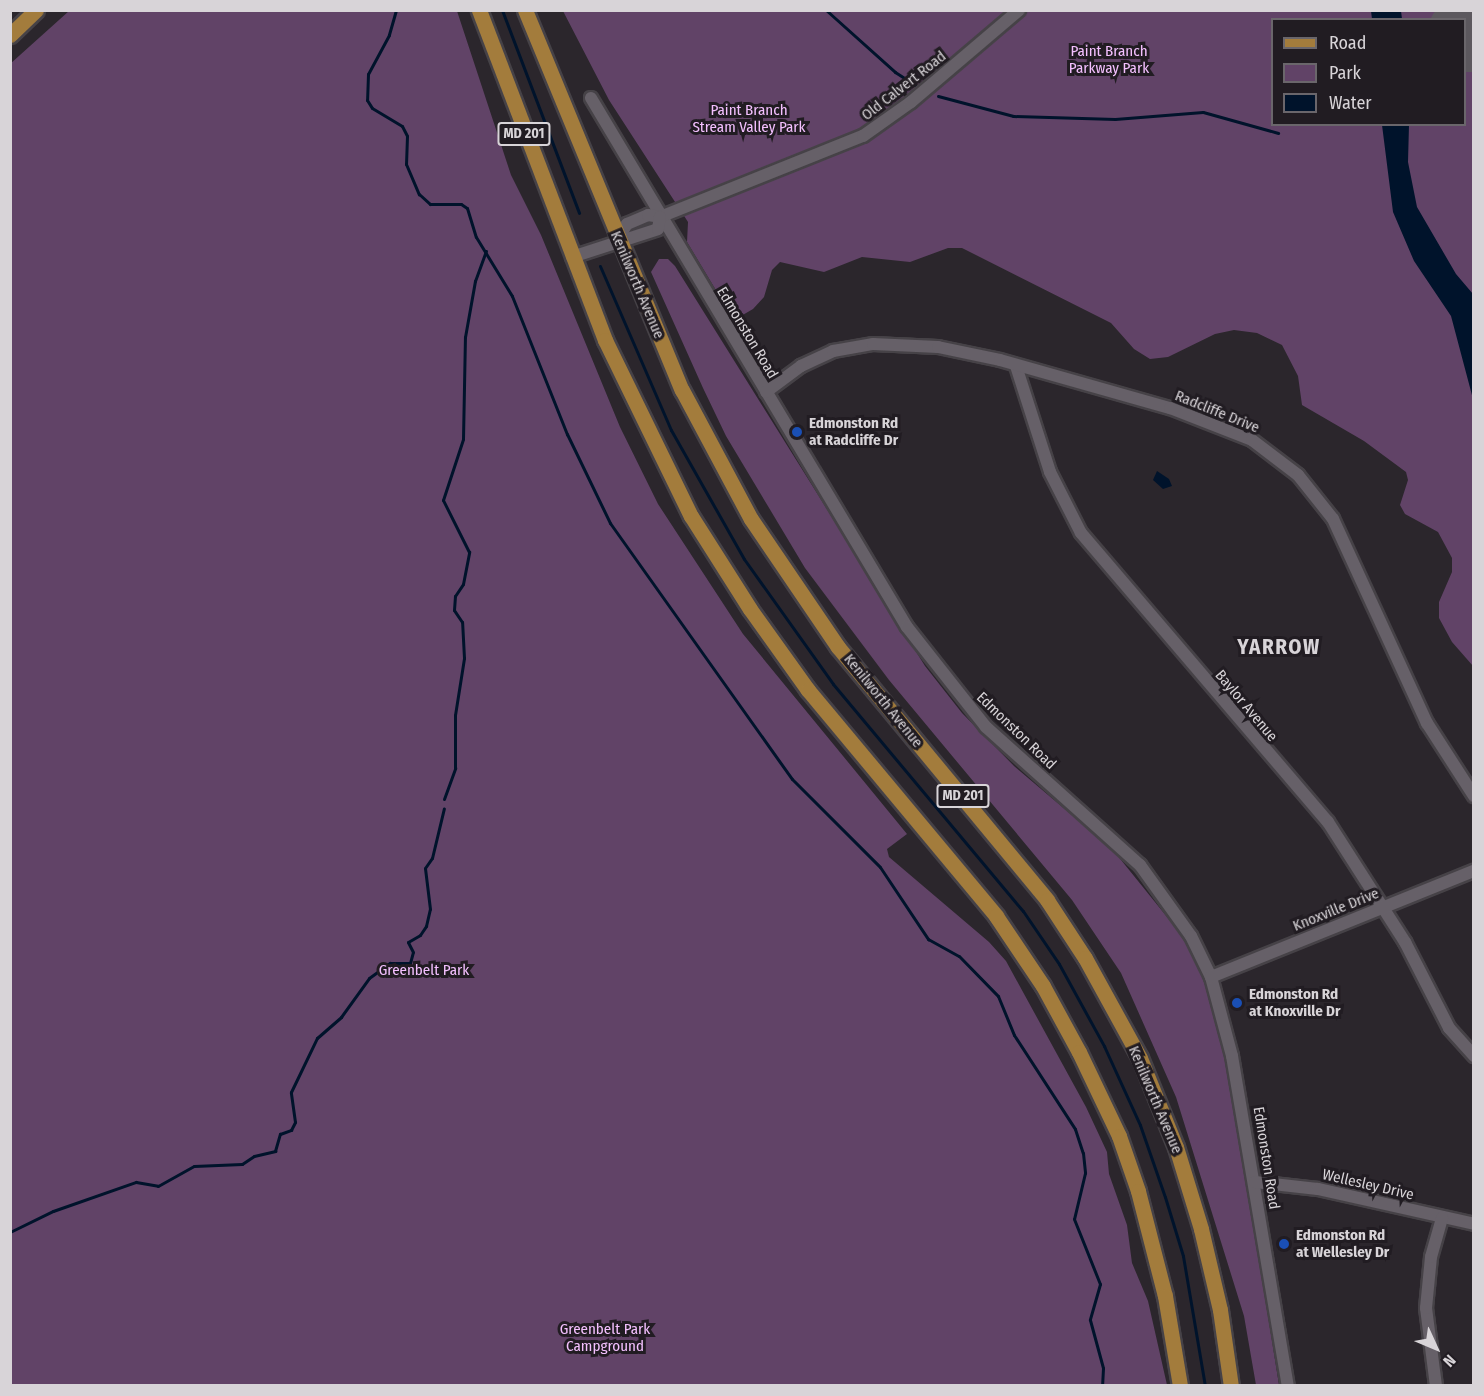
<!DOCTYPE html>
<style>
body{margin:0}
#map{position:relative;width:1484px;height:1396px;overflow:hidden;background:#2b262c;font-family:"Fira Sans Condensed",sans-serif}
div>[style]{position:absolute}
.green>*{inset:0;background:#614367}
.water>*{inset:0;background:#00132b}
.stream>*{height:3px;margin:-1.5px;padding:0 1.5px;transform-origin:1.5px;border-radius:1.5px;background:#00132b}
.runway>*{height:75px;margin:-37.5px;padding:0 37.5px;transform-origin:37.5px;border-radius:37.5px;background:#5c585e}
.roads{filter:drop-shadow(2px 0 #464247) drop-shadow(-2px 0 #464247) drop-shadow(0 2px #464247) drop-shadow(0 -2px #464247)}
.minor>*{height:12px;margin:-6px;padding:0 6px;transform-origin:6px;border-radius:6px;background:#666068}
.major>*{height:15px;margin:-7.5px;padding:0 7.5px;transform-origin:7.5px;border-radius:7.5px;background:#a37c3c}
.dots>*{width:16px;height:16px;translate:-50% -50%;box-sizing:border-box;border:3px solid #211c22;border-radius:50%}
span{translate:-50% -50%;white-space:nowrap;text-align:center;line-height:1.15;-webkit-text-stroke:6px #211c22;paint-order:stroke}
.shield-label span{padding:2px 4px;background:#211c22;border:2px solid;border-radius:4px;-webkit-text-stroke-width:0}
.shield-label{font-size:14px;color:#d8d4d8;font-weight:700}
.park-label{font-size:15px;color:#f4c0ff}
.street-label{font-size:15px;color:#d8d4d8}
.poi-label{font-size:15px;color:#d8d4d8;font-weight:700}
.left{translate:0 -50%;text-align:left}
.district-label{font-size:21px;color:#d8d4d8;font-weight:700;letter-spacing:1.5px}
.frame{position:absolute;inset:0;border:12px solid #d8d4d8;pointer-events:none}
.legend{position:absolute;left:1271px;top:18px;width:195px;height:108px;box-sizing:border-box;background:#211c22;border:2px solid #6a666b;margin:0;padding:8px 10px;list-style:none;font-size:18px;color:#d8d4d8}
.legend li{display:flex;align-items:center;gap:12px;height:30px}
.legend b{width:30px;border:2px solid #6a666b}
.north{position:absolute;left:1406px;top:1318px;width:60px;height:60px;-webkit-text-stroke:4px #211c22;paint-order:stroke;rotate:134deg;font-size:16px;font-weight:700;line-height:24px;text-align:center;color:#d8d4d8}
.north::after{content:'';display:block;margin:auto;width:21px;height:27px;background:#d8d4d8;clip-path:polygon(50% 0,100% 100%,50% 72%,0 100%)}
</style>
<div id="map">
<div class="green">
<div style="clip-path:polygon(69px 11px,457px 11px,511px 175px,541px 235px,620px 427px,658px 504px,743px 634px,907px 834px,887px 849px,889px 857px,989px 942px,1006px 961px,1086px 1107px,1107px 1152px,1109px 1174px,1127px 1225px,1132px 1263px,1148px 1301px,1167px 1385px,11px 1385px,10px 64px)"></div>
<div style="clip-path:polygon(evenodd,563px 11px,1473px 11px,1473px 666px,1452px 642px,1439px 618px,1439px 602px,1452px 572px,1452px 558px,1438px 532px,1405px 514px,1400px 505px,1408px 480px,1406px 472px,1364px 441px,1302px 405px,1298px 376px,1282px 345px,1257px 333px,1234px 330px,1215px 334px,1168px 357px,1150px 359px,1134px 349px,1111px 323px,962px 248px,948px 248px,910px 262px,862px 257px,824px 272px,780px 262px,772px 270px,764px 297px,753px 309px,741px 316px,729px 312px,687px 242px,688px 222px,609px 100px,563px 11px,1272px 20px,1464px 20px,1464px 124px,1272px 124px,1272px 20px)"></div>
<div style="clip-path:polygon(659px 259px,668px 259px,675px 266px,925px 666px,962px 713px,1014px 766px,1113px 850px,1184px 938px,1202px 971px,1212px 1002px,1233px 1095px,1279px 1385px,1256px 1385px,1244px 1316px,1176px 1097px,1121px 973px,1072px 900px,889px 680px,805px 568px,726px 436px,703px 388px,651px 272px)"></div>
</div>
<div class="water">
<div style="clip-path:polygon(1371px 11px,1401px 11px,1402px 19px,1372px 19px)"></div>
<div style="clip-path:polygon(1382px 125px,1409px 125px,1408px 162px,1417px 207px,1456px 274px,1473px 294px,1473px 399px,1451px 316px,1414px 261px,1393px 212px)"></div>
<div style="clip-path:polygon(1157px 471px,1169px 479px,1172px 486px,1163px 489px,1153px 480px)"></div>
</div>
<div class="stream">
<div style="left:396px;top:10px;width:26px;rotate:106deg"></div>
<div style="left:389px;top:35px;width:44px;rotate:118.3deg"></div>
<div style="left:368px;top:74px;width:26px;rotate:92deg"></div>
<div style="left:367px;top:100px;width:9px;rotate:58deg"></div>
<div style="left:372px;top:108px;width:35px;rotate:31deg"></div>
<div style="left:402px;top:126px;width:11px;rotate:63deg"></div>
<div style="left:407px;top:136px;width:28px;rotate:92deg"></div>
<div style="left:406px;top:164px;width:33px;rotate:67deg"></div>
<div style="left:419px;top:194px;width:15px;rotate:42deg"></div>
<div style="left:430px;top:204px;width:31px"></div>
<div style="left:461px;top:204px;width:7px;rotate:34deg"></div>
<div style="left:467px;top:208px;width:30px;rotate:73deg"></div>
<div style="left:476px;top:237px;width:69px;rotate:58.6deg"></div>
<div style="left:512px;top:296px;width:149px;rotate:68.3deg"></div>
<div style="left:567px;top:434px;width:99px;rotate:64.2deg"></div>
<div style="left:610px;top:523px;width:314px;rotate:54.6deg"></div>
<div style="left:792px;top:779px;width:124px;rotate:45deg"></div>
<div style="left:880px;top:867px;width:87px;rotate:56.3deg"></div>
<div style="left:928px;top:939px;width:35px;rotate:29deg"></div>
<div style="left:959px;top:956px;width:56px;rotate:45.7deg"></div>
<div style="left:998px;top:996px;width:42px;rotate:67.7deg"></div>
<div style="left:1014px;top:1035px;width:112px;rotate:57deg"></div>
<div style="left:1075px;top:1129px;width:25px;rotate:72deg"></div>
<div style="left:1083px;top:1153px;width:20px;rotate:84deg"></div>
<div style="left:1085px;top:1173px;width:47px;rotate:103.4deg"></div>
<div style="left:1074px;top:1219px;width:70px;rotate:68.2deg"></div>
<div style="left:1100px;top:1284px;width:37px;rotate:106deg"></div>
<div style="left:1090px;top:1320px;width:50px;rotate:74.8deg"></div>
<div style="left:1103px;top:1368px;width:18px;rotate:93deg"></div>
<div style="left:502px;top:10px;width:217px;rotate:69.2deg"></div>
<div style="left:826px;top:10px;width:93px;rotate:41.9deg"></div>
<div style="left:895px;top:72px;width:24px;rotate:33deg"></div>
<div style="left:938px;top:96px;width:78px;rotate:14.9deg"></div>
<div style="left:1013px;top:116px;width:102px;rotate:1.7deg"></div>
<div style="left:1115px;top:119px;width:88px;rotate:-4.5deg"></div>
<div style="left:1203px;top:112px;width:78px;rotate:15.6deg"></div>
<div style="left:600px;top:266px;width:179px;rotate:66.6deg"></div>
<div style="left:671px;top:430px;width:148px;rotate:60.5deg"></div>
<div style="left:744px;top:559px;width:153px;rotate:54.5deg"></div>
<div style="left:833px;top:684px;width:296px;rotate:50.1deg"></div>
<div style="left:1023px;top:911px;width:64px;rotate:55.8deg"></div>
<div style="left:1059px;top:964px;width:94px;rotate:61.2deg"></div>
<div style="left:1104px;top:1046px;width:87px;rotate:65.5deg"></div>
<div style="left:1140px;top:1125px;width:76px;rotate:70.9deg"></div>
<div style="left:1165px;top:1197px;width:62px;rotate:73deg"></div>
<div style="left:1183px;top:1256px;width:132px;rotate:80.4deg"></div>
<div style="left:444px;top:799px;width:33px;rotate:-70deg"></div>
<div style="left:455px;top:768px;width:53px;rotate:-90deg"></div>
<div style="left:455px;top:715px;width:58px;rotate:-81deg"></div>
<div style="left:464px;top:658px;width:36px;rotate:-93deg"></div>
<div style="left:462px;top:622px;width:14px;rotate:-124deg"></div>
<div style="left:454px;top:610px;width:14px;rotate:-86deg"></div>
<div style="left:455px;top:596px;width:14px;rotate:-56deg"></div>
<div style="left:463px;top:584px;width:33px;rotate:-79deg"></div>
<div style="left:469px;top:552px;width:58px;rotate:-116.6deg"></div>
<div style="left:443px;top:500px;width:64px;rotate:-71.8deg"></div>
<div style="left:463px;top:439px;width:102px;rotate:-88.9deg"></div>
<div style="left:465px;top:337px;width:57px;rotate:-79.9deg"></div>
<div style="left:475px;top:281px;width:32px;rotate:-70deg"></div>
<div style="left:10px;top:1232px;width:48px;rotate:-26deg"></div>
<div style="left:53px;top:1211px;width:88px;rotate:-19.3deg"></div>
<div style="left:136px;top:1182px;width:22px;rotate:10deg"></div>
<div style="left:158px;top:1186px;width:41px;rotate:-29.1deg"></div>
<div style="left:194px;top:1166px;width:48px;rotate:-2.4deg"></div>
<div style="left:242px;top:1164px;width:14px;rotate:-34deg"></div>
<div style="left:254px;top:1156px;width:22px;rotate:-13deg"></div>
<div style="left:275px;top:1151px;width:18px;rotate:-74deg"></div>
<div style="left:280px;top:1134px;width:12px;rotate:-20deg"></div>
<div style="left:291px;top:1130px;width:9px;rotate:-63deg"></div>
<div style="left:295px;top:1122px;width:30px;rotate:-98deg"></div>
<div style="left:291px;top:1092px;width:60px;rotate:-64.3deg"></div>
<div style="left:317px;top:1038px;width:32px;rotate:-41deg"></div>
<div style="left:341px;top:1017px;width:48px;rotate:-54.3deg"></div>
<div style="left:369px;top:978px;width:26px;rotate:-36deg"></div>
<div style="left:390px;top:963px;width:20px"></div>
<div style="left:410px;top:963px;width:11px;rotate:-75deg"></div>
<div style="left:413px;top:952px;width:11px;rotate:-117deg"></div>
<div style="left:408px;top:942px;width:14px;rotate:-30deg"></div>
<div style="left:420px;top:935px;width:11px;rotate:-56deg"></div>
<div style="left:426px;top:926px;width:17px;rotate:-77deg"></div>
<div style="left:430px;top:909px;width:41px;rotate:-97deg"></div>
<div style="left:425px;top:868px;width:12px;rotate:-55deg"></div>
<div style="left:432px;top:858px;width:51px;rotate:-76.5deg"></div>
</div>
<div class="runway">
<div style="left:1464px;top:34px;width:10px"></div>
</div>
<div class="roads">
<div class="minor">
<div style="left:591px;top:98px;width:616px;rotate:59.15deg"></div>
<div style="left:907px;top:627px;width:127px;rotate:51.7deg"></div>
<div style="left:986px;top:727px;width:207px;rotate:41.9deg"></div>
<div style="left:1140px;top:865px;width:87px;rotate:54.3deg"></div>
<div style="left:1191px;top:936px;width:46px;rotate:64deg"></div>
<div style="left:1211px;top:977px;width:82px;rotate:75.1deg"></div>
<div style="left:1232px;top:1056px;width:335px;rotate:80.4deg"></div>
<div style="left:617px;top:240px;width:19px;rotate:-58deg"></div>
<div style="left:627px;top:224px;width:23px;rotate:-23deg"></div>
<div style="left:648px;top:215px;width:12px;rotate:9deg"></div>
<div style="left:660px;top:217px;width:219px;rotate:-21.8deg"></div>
<div style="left:863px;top:136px;width:59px;rotate:-35.3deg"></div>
<div style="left:911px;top:102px;width:142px;rotate:-40.4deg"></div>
<div style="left:572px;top:257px;width:90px;rotate:-18deg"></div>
<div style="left:658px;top:229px;width:12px;rotate:-81deg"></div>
<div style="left:1016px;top:366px;width:111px;rotate:72.2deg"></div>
<div style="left:1050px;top:472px;width:68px;rotate:63.1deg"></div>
<div style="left:1081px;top:533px;width:380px;rotate:49.5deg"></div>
<div style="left:1328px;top:822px;width:143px;rotate:57.3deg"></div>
<div style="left:1405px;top:942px;width:97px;rotate:62.9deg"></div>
<div style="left:1449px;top:1028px;width:38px;rotate:48deg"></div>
<div style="left:766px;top:392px;width:44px;rotate:-36.6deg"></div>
<div style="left:801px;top:366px;width:35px;rotate:-25deg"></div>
<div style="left:833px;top:351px;width:41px;rotate:-9.9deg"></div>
<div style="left:873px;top:344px;width:65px;rotate:2.6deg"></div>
<div style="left:938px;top:347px;width:63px;rotate:11.8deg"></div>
<div style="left:1000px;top:360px;width:177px;rotate:15.8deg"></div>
<div style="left:1170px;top:408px;width:88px;rotate:21.3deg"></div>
<div style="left:1252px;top:440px;width:58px;rotate:37.3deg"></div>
<div style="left:1298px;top:475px;width:56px;rotate:51.5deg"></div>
<div style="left:1333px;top:519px;width:225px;rotate:65.3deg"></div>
<div style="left:1427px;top:723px;width:87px;rotate:57.2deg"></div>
<div style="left:1211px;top:977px;width:284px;rotate:-22deg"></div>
<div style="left:1255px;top:1182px;width:63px;rotate:6.3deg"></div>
<div style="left:1318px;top:1189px;width:160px;rotate:12.6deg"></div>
<div style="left:1436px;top:1386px;width:79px;rotate:-97.3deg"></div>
<div style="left:1426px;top:1308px;width:51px;rotate:-84.4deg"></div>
<div style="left:1431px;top:1257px;width:41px;rotate:-74.2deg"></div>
</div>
<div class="major">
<div style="left:479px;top:10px;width:353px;rotate:69.1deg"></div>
<div style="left:605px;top:340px;width:196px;rotate:64deg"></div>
<div style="left:691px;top:516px;width:110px;rotate:57.6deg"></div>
<div style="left:750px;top:609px;width:100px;rotate:54.4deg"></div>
<div style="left:808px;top:690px;width:294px;rotate:50.2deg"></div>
<div style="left:996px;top:916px;width:84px;rotate:56.1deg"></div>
<div style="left:1043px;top:986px;width:75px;rotate:61.4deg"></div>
<div style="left:1079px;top:1052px;width:93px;rotate:64.5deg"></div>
<div style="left:1119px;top:1136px;width:58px;rotate:70.9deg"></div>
<div style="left:1138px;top:1191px;width:108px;rotate:75.6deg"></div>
<div style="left:1165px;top:1296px;width:91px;rotate:80.5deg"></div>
<div style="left:525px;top:10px;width:411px;rotate:67.6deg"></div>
<div style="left:682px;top:390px;width:146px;rotate:61.9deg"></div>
<div style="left:751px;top:519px;width:155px;rotate:55.8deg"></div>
<div style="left:838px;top:647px;width:328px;rotate:50.4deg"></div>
<div style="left:1047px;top:900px;width:69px;rotate:56.8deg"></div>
<div style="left:1085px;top:958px;width:114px;rotate:61.2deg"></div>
<div style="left:1140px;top:1058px;width:96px;rotate:68deg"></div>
<div style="left:1176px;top:1147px;width:86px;rotate:73deg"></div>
<div style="left:1201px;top:1229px;width:83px;rotate:76.8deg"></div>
<div style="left:1220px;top:1310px;width:77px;rotate:81.8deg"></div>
<div style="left:10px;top:35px;width:36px;rotate:-44deg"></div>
</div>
</div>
<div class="dots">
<div style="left:797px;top:432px;background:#1a4fb4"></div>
<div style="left:1237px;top:1003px;background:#1a4fb4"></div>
<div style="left:1284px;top:1244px;background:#1a4fb4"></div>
</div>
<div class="shield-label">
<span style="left:524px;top:134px">MD 201</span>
<span style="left:963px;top:796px">MD 201</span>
</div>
<div class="park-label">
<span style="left:1109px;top:60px">Paint Branch<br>Parkway Park</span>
<span style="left:749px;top:119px">Paint Branch<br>Stream Valley Park</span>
<span style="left:424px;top:971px">Greenbelt Park</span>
<span style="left:605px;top:1338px">Greenbelt Park<br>Campground</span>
</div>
<div class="street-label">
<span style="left:904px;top:86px;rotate:-38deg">Old Calvert Road</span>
<span style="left:637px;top:285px;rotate:67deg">Kenilworth Avenue</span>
<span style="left:747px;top:333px;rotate:59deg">Edmonston Road</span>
<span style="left:1217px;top:412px;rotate:22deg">Radcliffe Drive</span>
<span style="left:883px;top:701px;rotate:51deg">Kenilworth Avenue</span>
<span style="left:1246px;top:706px;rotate:50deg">Baylor Avenue</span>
<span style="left:1016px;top:731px;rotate:44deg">Edmonston Road</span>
<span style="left:1336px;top:910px;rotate:-22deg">Knoxville Drive</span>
<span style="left:1155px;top:1100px;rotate:67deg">Kenilworth Avenue</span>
<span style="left:1266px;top:1158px;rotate:81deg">Edmonston Road</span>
<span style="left:1368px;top:1185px;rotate:13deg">Wellesley Drive</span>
</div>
<div class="poi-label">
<span class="left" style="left:809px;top:432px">Edmonston Rd<br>at Radcliffe Dr</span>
<span class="left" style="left:1249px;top:1003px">Edmonston Rd<br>at Knoxville Dr</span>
<span class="left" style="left:1296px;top:1244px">Edmonston Rd<br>at Wellesley Dr</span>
</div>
<div class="district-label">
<span style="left:1279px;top:647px">YARROW</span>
</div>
<div class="frame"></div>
<ul class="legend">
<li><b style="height:8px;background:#a37c3c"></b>Road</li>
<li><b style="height:16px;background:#614367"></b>Park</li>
<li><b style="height:16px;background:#00132b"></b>Water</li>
</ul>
<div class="north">N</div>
</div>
